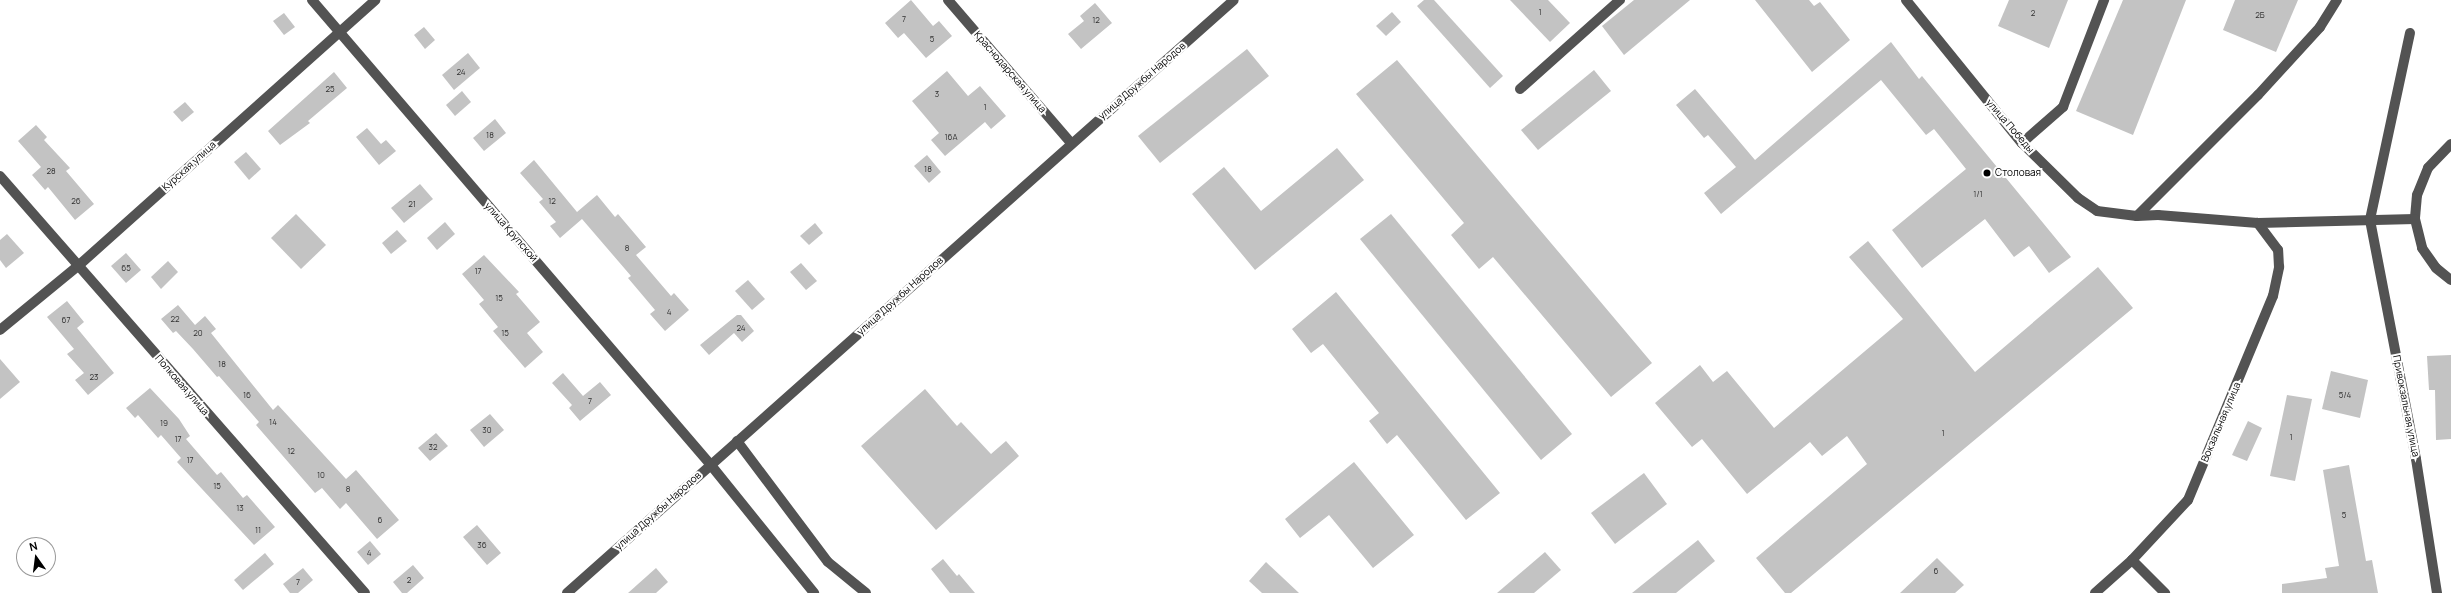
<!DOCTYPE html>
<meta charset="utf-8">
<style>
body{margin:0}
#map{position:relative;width:2451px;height:593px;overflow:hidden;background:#fff;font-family:Manrope,sans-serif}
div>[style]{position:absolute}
.building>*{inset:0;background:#c3c3c3}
.minor>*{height:10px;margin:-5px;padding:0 5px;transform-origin:5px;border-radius:5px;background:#535353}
.dots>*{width:11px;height:11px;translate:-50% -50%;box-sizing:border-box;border:2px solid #fff;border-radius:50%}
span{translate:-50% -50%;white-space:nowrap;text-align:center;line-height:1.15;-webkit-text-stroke:4px #fff;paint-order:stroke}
.number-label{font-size:8px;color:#313131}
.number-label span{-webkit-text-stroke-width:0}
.street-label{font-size:10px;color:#000}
.poi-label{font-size:10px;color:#000}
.left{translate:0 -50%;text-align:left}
.north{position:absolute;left:16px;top:537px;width:40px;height:40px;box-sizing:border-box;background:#fff;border:1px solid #999;border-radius:50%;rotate:346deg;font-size:11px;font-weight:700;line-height:16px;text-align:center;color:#000}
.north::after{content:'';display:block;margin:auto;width:14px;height:18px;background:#000;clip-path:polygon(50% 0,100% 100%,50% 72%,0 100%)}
</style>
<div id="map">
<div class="building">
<div style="clip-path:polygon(911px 0,933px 26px,939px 21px,952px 36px,926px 58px,904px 33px,898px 38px,885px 23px)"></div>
<div style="clip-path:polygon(1424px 0,1434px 0,1503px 76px,1490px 88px,1417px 6px)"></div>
<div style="clip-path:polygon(1510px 0,1548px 0,1570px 23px,1550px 42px)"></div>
<div style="clip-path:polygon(1634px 0,1690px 0,1624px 55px,1602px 26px)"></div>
<div style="clip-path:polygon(1755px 0,1809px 0,1814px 6px,1820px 2px,1850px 40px,1812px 72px)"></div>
<div style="clip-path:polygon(2009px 0,2068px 0,2049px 48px,1998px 26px)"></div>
<div style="clip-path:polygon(2123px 0,2186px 0,2133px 135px,2076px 111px)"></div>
<div style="clip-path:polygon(2235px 0,2298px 0,2276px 52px,2223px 30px)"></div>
<div style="clip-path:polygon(1095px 3px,1112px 23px,1081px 49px,1068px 34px,1084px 21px,1080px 16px)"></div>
<div style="clip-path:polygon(1392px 12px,1401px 22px,1386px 36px,1376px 26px)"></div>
<div style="clip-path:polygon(284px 13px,295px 27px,284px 35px,273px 21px)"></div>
<div style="clip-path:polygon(424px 27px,435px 40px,425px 49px,414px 35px)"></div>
<div style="clip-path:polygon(1891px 42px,1919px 79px,1922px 76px,2071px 257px,2049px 273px,2029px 246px,2014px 257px,1985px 219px,1922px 268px,1892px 230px,1966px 169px,1934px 129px,1926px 135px,1881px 80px,1721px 214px,1704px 193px,1736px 167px,1708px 135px,1704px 138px,1676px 105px,1695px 89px,1755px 160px)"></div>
<div style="clip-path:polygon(1247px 49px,1269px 76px,1160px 163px,1138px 136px)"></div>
<div style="clip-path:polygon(468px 53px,480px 68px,454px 90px,442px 75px)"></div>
<div style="clip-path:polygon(1397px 60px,1652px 363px,1611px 397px,1493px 257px,1479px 269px,1451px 235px,1464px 223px,1356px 94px)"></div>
<div style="clip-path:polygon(1594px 70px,1611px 91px,1538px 150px,1521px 130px)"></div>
<div style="clip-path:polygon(947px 71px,968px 96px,980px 86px,1006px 116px,991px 129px,985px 122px,945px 156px,931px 140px,939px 133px,912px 101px)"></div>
<div style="clip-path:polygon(334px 72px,347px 88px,308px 121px,310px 123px,280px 145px,268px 131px)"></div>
<div style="clip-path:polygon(462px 91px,471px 102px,455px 116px,446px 105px)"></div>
<div style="clip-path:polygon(185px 102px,194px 112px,182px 122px,173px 112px)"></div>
<div style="clip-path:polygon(495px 119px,506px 133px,484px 151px,473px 138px)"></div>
<div style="clip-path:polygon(36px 125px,47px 137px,44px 140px,70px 168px,66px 171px,94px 204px,75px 220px,48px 187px,45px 190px,32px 175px,41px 167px,18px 141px)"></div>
<div style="clip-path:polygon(367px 128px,381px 144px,386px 140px,396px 151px,379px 165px,356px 137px)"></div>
<div style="clip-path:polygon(1337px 148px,1364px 180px,1255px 270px,1192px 194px,1224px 167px,1261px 211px)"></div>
<div style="clip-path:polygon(246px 152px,261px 169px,249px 180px,234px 162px)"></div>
<div style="clip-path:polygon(927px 155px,941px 172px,929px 183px,914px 166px)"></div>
<div style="clip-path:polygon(534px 160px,577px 212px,597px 195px,615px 217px,618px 214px,646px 247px,636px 255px,671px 296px,674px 293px,689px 310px,665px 331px,650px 314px,655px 310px,628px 278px,631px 276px,582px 219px,560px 238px,550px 226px,556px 222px,539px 202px,543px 199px,520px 173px)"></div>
<div style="clip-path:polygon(420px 184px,433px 199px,404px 223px,391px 208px)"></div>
<div style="clip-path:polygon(296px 214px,326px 245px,301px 269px,271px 238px)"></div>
<div style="clip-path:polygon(1391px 214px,1572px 434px,1541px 460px,1360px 239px)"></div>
<div style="clip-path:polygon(445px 222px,455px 234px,437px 250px,427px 238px)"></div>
<div style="clip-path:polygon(815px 223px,823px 233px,809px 245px,800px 236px)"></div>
<div style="clip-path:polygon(397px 230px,407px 241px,391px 254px,382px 243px)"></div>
<div style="clip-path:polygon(7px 234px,24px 253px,6px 268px,0 260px,0 240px)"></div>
<div style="clip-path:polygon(1868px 241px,1975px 372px,2098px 267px,2133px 308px,1791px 593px,1785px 593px,1756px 558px,1867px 464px,1847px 436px,1822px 456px,1810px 442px,1747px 494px,1702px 439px,1692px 447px,1655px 403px,1700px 365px,1713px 382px,1727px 371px,1774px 428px,1903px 319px,1849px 257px)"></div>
<div style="clip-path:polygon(126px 253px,141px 270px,126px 283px,111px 266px)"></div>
<div style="clip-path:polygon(484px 255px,519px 292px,516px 294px,540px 322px,527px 333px,543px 352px,525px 368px,493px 331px,498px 327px,479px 304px,484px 300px,462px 274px)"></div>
<div style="clip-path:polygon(168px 261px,178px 272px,161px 289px,151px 277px)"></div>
<div style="clip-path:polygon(801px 263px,817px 281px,806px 290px,790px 272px)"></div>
<div style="clip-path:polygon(748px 280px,765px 299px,752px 310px,735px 291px)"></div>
<div style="clip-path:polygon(1336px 292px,1500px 493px,1466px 520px,1397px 435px,1387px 444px,1369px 421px,1379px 413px,1323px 344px,1311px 353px,1292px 329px)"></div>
<div style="clip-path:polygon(67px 301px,84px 322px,77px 328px,114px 373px,88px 395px,75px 380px,84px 373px,67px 354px,74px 349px,47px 317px)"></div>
<div style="clip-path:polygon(178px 305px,195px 325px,205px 316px,216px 329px,211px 333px,273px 410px,278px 405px,346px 479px,356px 470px,399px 520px,377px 539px,346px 503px,340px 509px,322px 488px,315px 493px,256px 425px,259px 422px,219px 376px,217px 377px,193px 349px,176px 331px,173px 333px,161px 319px)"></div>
<div style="clip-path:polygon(737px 315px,741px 315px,754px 331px,742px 342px,734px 333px,709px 355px,700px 345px)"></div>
<div style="clip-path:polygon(2451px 355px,2451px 439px,2436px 440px,2435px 390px,2429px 390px,2427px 356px)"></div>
<div style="clip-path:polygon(0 359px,20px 382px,0 399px)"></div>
<div style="clip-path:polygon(2331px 371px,2368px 380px,2360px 418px,2322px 409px)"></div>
<div style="clip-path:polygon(563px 373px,583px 396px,600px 382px,611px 395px,580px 421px,569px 408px,572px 405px,552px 383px)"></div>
<div style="clip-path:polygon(150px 388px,179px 419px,190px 436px,186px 439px,217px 475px,221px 472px,243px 498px,247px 495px,275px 527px,254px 545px,177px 462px,181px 458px,161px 435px,158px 438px,138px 415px,135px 418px,126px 408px)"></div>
<div style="clip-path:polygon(925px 389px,957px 426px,961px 422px,991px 454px,1006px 441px,1019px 456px,936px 530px,861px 446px)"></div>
<div style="clip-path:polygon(2287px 395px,2312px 399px,2295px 481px,2270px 476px)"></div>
<div style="clip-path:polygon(490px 414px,504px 430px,484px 447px,470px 430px)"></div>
<div style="clip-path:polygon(2248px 421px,2262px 428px,2247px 461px,2232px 455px)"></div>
<div style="clip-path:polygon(436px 433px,448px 446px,430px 461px,418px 448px)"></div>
<div style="clip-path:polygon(1354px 462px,1414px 535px,1373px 568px,1329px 515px,1300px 538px,1285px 519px)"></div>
<div style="clip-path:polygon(2349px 465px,2366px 561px,2372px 560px,2378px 593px,2282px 593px,2282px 584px,2327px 578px,2325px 568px,2339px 566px,2323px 470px)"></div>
<div style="clip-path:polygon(1644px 473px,1667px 504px,1615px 544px,1591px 513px)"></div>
<div style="clip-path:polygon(477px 525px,501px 553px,487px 565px,463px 537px)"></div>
<div style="clip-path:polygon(1698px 540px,1715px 561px,1676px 593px,1632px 593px)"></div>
<div style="clip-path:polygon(370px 541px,381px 554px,368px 565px,357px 552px)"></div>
<div style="clip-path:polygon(1545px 552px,1561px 570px,1534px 593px,1497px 593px)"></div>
<div style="clip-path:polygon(265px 553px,274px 564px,243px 590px,234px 580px)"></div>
<div style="clip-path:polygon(1937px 558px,1964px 585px,1955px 593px,1900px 593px)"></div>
<div style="clip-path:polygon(943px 559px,957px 576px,959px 574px,975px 593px,950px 593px,931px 569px)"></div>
<div style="clip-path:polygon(1266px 562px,1299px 593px,1262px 593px,1249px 581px)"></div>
<div style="clip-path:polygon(413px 565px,424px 578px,407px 593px,402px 593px,393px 582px)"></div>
<div style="clip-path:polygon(303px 568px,313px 580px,298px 593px,290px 593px,283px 584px)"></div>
<div style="clip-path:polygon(656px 568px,668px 582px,656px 593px,628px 593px)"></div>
</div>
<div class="minor">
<div style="left:312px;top:0;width:611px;rotate:49.38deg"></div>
<div style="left:710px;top:464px;width:166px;rotate:51.1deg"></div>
<div style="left:948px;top:0;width:189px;rotate:49.3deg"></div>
<div style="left:1906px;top:0;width:184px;rotate:51deg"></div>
<div style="left:2022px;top:143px;width:78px;rotate:44.5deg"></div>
<div style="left:2078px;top:198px;width:23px;rotate:34deg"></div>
<div style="left:2097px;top:211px;width:40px;rotate:7.1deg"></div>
<div style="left:2137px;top:216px;width:21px;rotate:-3deg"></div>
<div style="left:2158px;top:215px;width:100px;rotate:4.6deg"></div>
<div style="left:2258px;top:223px;width:157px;rotate:-1.5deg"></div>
<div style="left:2410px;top:33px;width:191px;rotate:102.1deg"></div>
<div style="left:2370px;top:220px;width:243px;rotate:79.1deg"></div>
<div style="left:2416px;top:459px;width:136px;rotate:81.1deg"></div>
<div style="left:1520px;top:89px;width:134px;rotate:-41.7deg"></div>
<div style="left:2022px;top:143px;width:55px;rotate:-41.3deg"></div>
<div style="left:2063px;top:107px;width:115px;rotate:-69deg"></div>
<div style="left:2451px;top:144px;width:33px;rotate:134deg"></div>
<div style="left:2428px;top:168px;width:29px;rotate:112deg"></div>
<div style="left:2417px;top:195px;width:24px;rotate:95deg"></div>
<div style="left:2415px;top:219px;width:30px;rotate:76deg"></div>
<div style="left:2422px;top:248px;width:24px;rotate:55deg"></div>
<div style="left:2436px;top:268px;width:19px;rotate:39deg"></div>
<div style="left:0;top:176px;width:554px;rotate:48.8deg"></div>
<div style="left:2137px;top:216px;width:171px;rotate:-45deg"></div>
<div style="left:2258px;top:95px;width:92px;rotate:-47.6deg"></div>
<div style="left:2320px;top:27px;width:32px;rotate:-58deg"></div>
<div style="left:0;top:330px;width:101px;rotate:-39.4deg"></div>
<div style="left:78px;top:266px;width:399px;rotate:-41.8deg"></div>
<div style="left:737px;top:441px;width:151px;rotate:53.1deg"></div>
<div style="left:828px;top:562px;width:49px;rotate:39.2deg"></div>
<div style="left:2132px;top:560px;width:47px;rotate:45deg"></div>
<div style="left:567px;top:593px;width:892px;rotate:-41.64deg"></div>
<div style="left:2095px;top:593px;width:50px;rotate:-41.7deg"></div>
<div style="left:2132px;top:560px;width:82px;rotate:-47deg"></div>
<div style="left:2188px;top:500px;width:221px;rotate:-67.4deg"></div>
<div style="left:2273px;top:296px;width:30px;rotate:-78deg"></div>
<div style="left:2279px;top:267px;width:17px;rotate:-93deg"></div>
<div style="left:2278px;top:250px;width:34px;rotate:-127deg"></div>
</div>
<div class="dots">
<div style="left:1987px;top:173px;background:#000"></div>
</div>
<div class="number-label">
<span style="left:1540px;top:12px">1</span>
<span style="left:2033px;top:13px">2</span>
<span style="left:2260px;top:15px">2Б</span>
<span style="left:904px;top:19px">7</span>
<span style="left:1096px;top:20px">12</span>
<span style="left:932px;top:39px">5</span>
<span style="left:461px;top:72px">24</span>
<span style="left:330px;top:89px">25</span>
<span style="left:937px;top:94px">3</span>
<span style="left:985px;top:107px">1</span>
<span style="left:490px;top:135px">18</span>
<span style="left:951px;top:137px">16А</span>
<span style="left:928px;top:169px">18</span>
<span style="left:51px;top:171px">28</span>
<span style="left:1978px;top:194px">1/1</span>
<span style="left:76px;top:201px">26</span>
<span style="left:552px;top:201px">12</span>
<span style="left:412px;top:204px">21</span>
<span style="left:627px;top:248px">8</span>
<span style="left:126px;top:268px">65</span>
<span style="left:478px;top:271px">17</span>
<span style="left:499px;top:298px">15</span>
<span style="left:669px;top:312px">4</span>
<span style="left:175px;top:319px">22</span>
<span style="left:66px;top:320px">67</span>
<span style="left:741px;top:328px">24</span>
<span style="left:198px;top:333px">20</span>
<span style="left:505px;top:333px">15</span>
<span style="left:222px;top:364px">18</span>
<span style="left:94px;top:377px">23</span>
<span style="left:247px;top:395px">16</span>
<span style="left:2345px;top:395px">5/4</span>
<span style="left:590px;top:401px">7</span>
<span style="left:273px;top:422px">14</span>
<span style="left:164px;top:423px">19</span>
<span style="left:487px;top:430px">30</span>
<span style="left:1943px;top:433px">1</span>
<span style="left:2291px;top:437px">1</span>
<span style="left:178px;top:439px">17</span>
<span style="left:433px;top:447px">32</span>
<span style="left:291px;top:451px">12</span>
<span style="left:190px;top:460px">17</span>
<span style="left:321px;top:475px">10</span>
<span style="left:217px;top:486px">15</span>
<span style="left:348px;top:489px">8</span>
<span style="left:240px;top:508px">13</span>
<span style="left:2344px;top:515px">5</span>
<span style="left:380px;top:520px">6</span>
<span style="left:258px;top:530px">11</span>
<span style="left:482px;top:545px">36</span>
<span style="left:369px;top:553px">4</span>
<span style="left:1936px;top:571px">6</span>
<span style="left:409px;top:580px">2</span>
<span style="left:298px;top:582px">7</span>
</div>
<div class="street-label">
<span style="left:1010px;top:72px;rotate:49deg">Краснодарская улица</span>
<span style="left:1142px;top:81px;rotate:-41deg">улица Дружбы Народов</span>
<span style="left:2010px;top:126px;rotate:49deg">улица Победы</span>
<span style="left:189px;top:166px;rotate:-42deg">Курская улица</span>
<span style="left:511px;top:232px;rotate:49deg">улица Крупской</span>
<span style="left:900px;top:296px;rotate:-42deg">улица Дружбы Народов</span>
<span style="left:182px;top:385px;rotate:49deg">Полковая улица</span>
<span style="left:2406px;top:406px;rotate:79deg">Привокзальная улица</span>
<span style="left:2221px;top:422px;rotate:-67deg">Вокзальная улица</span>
<span style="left:658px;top:511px;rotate:-42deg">улица Дружбы Народов</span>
</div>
<div class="poi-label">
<span class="left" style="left:1995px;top:173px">Столовая</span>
</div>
<div class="north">N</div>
</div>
